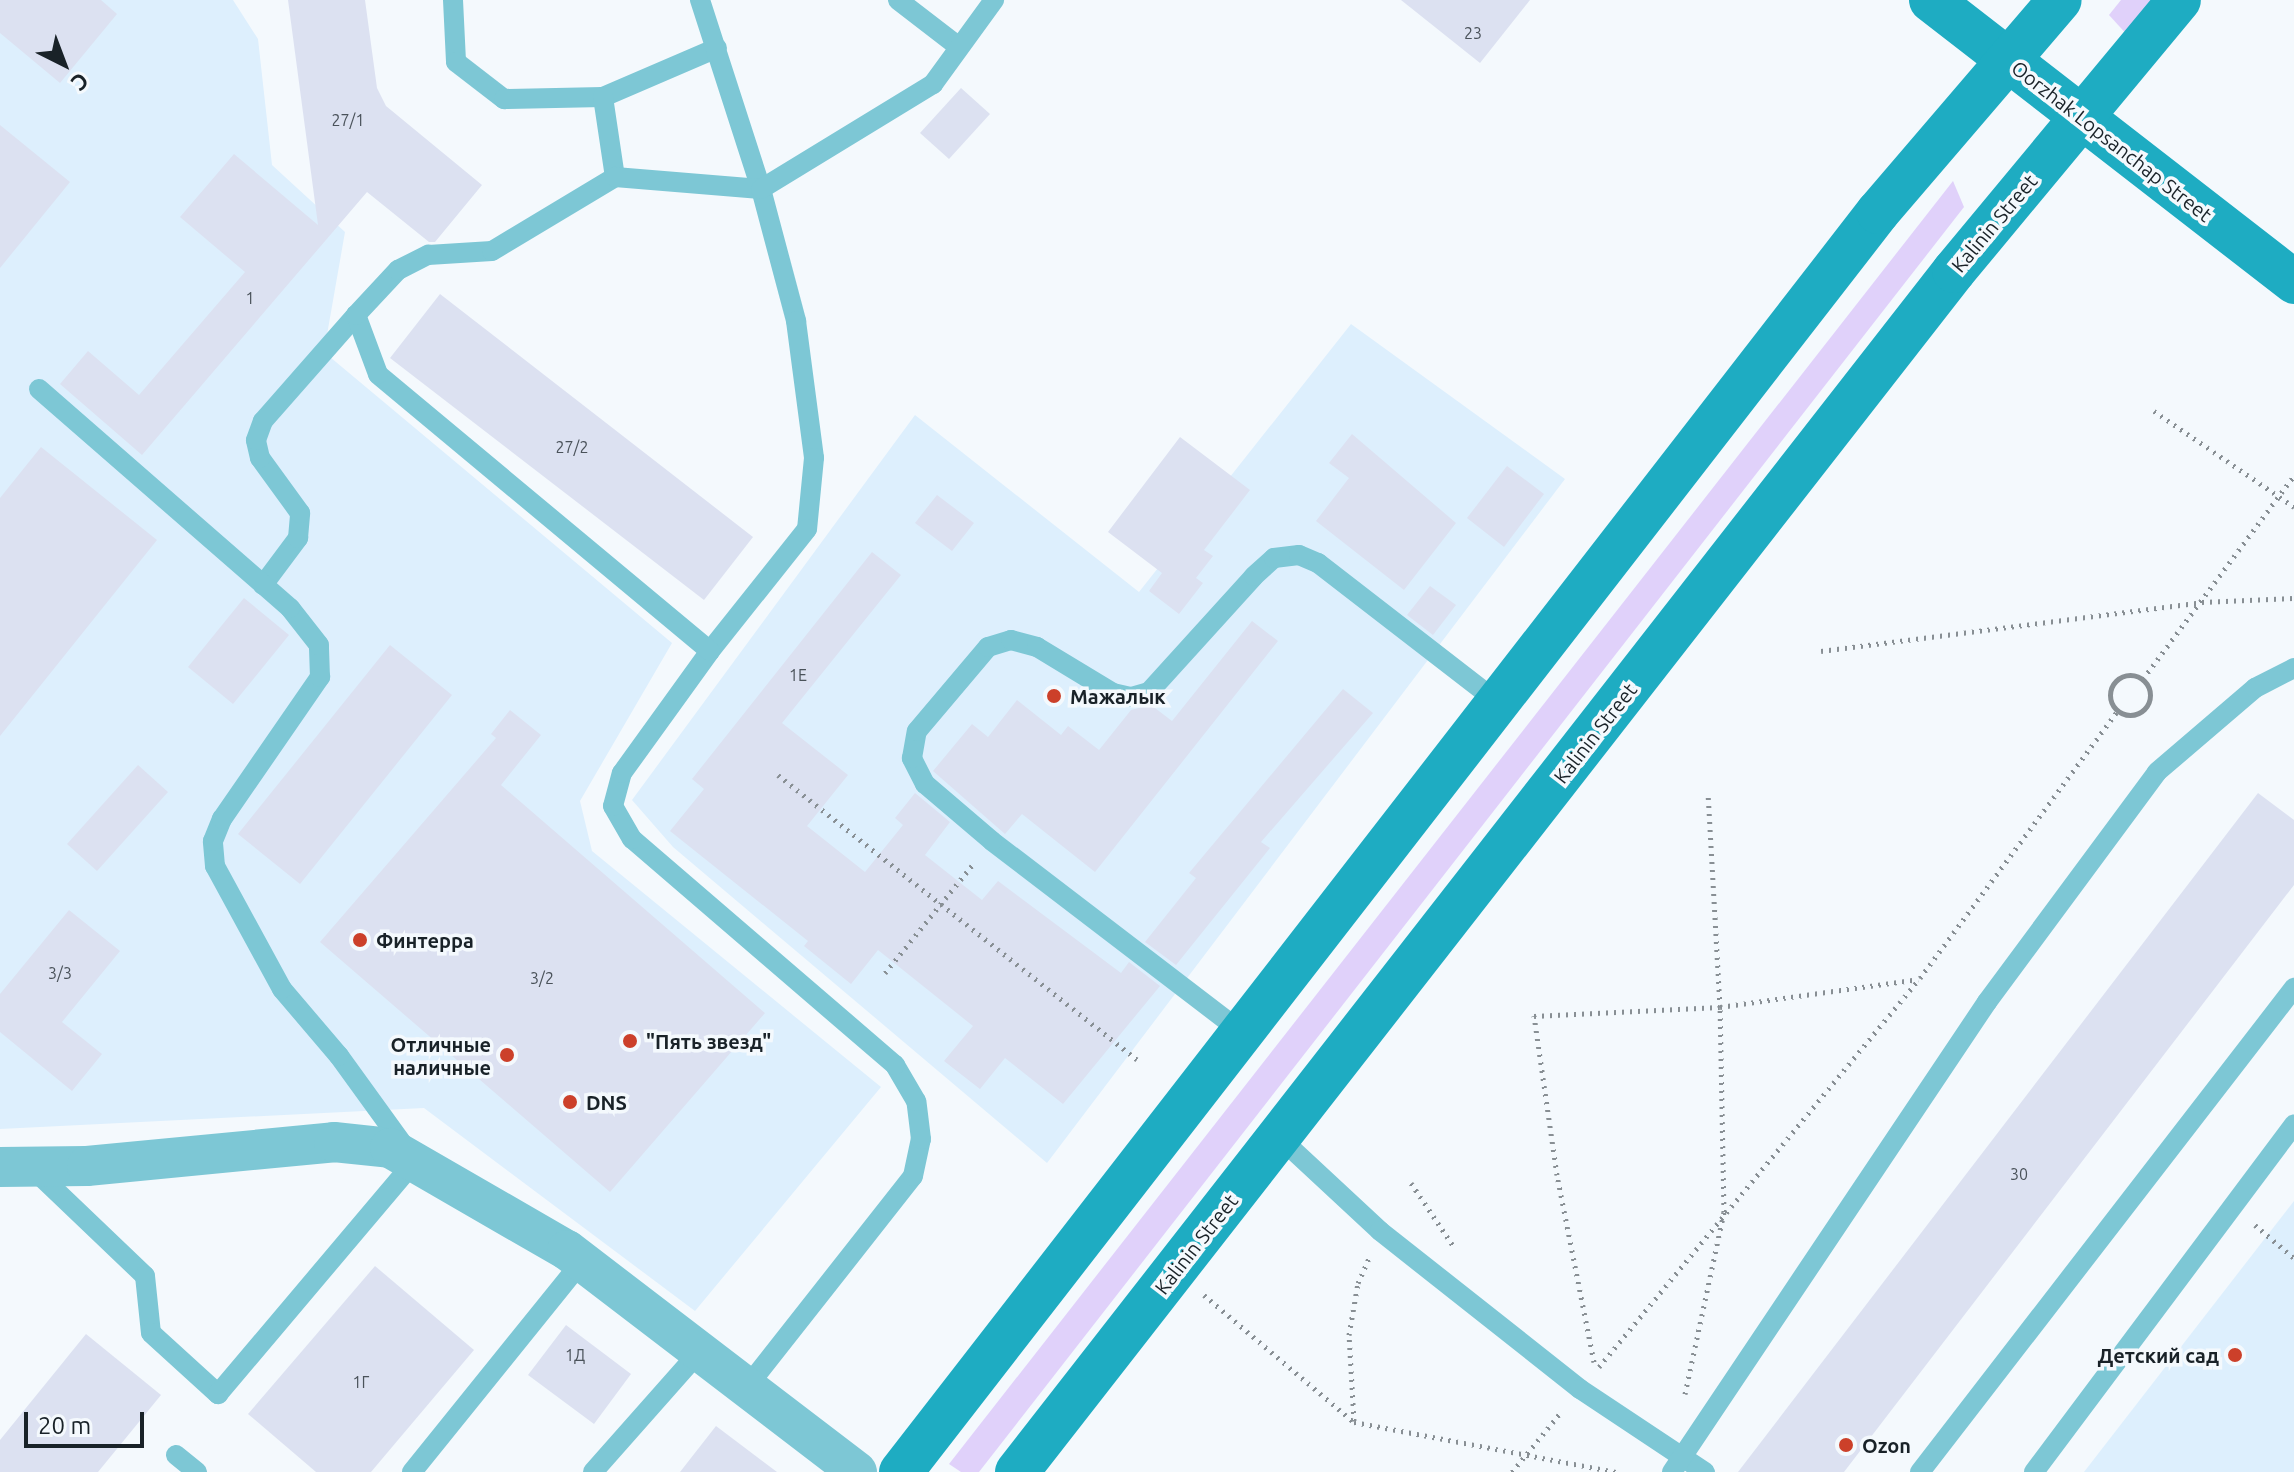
<!DOCTYPE html>
<meta charset="utf-8">
<style>
body{margin:0}
#map{position:relative;width:2294px;height:1472px;overflow:hidden;background:#f4f9fd;font-family:Ubuntu,sans-serif}
div>[style]{position:absolute}
.built>*{inset:0;background:#ddeffd}
.green>*{inset:0;background:#e0d1fa}
.building>*{inset:0;background:#dce1f1}
.path>*{height:5px;margin-top:-2.5px;transform-origin:0;background:repeating-linear-gradient(90deg,#888f94 0 2px,transparent 0 8px)}
.path>.ring{margin:-2.5px;padding:0;box-sizing:content-box;background:none;border:5px solid #888f94;border-radius:50%}
.lane>*{height:20px;margin:-10px;padding:0 10px;transform-origin:10px;border-radius:10px;background:#7dc7d5}
.street>*{height:40px;margin:-20px;padding:0 20px;transform-origin:20px;border-radius:20px;background:#7dc7d5}
.secondary>*{height:44px;margin:-22px;padding:0 22px;transform-origin:22px;border-radius:22px;background:#1eacc2}
.dots>*{width:22px;height:22px;translate:-50% -50%;box-sizing:border-box;border:4px solid #f4f9fd;border-radius:50%}
span{translate:-50% -50%;white-space:nowrap;text-align:center;line-height:1.15;-webkit-text-stroke:7px #f4f9fd;paint-order:stroke}
.number-label{font-size:16px;color:#4a525a}
.number-label span{-webkit-text-stroke-width:0}
.street-label{font-size:20px;color:#192228}
.poi-label{font-size:20px;color:#192228;font-weight:700}
.left{translate:0 -50%;text-align:left}
.right{translate:-100% -50%;text-align:right}
.north{position:absolute;left:24px;top:24px;width:80px;height:80px;-webkit-text-stroke:6px #f4f9fd;paint-order:stroke;rotate:138deg;font-size:22px;font-weight:700;line-height:32px;text-align:center;color:#192228}
.north::after{content:'';display:block;margin:auto;width:28px;height:36px;background:#192228;clip-path:polygon(50% 0,100% 100%,50% 72%,0 100%)}
.scale{position:absolute;left:24px;top:1412px;width:120px;height:36px;box-sizing:border-box;border:4px solid #192228;border-top:0;padding-left:10px;font-size:24px;line-height:28px;white-space:nowrap;color:#192228;-webkit-text-stroke:6px #f4f9fd;paint-order:stroke}
</style>
<div id="map">
<div class="built">
<div style="clip-path:polygon(0 0,233px 0,258px 39px,272px 165px,345px 232px,324px 352px,672px 643px,580px 801px,592px 851px,881px 1087px,695px 1311px,424px 1108px,0 1129px)"></div>
<div style="clip-path:polygon(1351px 324px,1565px 479px,1047px 1163px,673px 847px,632px 800px,915px 415px,1139px 592px)"></div>
<div style="clip-path:polygon(2294px 1201px,2294px 1472px,2084px 1472px,2266px 1237px)"></div>
</div>
<div class="green">
<div style="clip-path:polygon(2121px 0,2161px 0,2130px 38px,2109px 15px)"></div>
<div style="clip-path:polygon(1953px 181px,1964px 207px,979px 1472px,961px 1472px,949px 1464px)"></div>
</div>
<div class="building">
<div style="clip-path:polygon(0 0,101px 0,117px 14px,60px 83px,0 33px)"></div>
<div style="clip-path:polygon(288px 0,365px 0,377px 88px,386px 106px,482px 185px,435px 242px,429px 242px,367px 192px,142px 455px,60px 384px,88px 351px,139px 395px,245px 272px,180px 217px,234px 154px,318px 225px)"></div>
<div style="clip-path:polygon(1401px 0,1530px 0,1480px 63px)"></div>
<div style="clip-path:polygon(961px 88px,990px 114px,949px 159px,920px 133px)"></div>
<div style="clip-path:polygon(0 125px,70px 182px,0 268px)"></div>
<div style="clip-path:polygon(440px 294px,753px 537px,704px 600px,390px 358px)"></div>
<div style="clip-path:polygon(1352px 434px,1456px 523px,1404px 590px,1316px 521px,1349px 478px,1329px 463px)"></div>
<div style="clip-path:polygon(1180px 437px,1250px 490px,1204px 550px,1213px 556px,1196px 578px,1203px 583px,1179px 614px,1149px 591px,1162px 573px,1108px 532px)"></div>
<div style="clip-path:polygon(41px 447px,157px 540px,0 736px,0 498px)"></div>
<div style="clip-path:polygon(1507px 466px,1544px 494px,1504px 547px,1467px 518px)"></div>
<div style="clip-path:polygon(937px 495px,974px 523px,952px 551px,915px 523px)"></div>
<div style="clip-path:polygon(872px 552px,901px 575px,782px 723px,848px 775px,807px 826px,865px 872px,903px 825px,895px 818px,915px 793px,950px 822px,925px 855px,982px 900px,998px 881px,1121px 973px,1129px 962px,1160px 986px,1063px 1104px,1005px 1058px,980px 1089px,944px 1061px,973px 1026px,878px 950px,851px 984px,804px 946px,808px 941px,670px 831px,704px 789px,692px 779px)"></div>
<div style="clip-path:polygon(1430px 586px,1456px 605px,1433px 635px,1407px 615px)"></div>
<div style="clip-path:polygon(244px 598px,289px 635px,233px 704px,188px 667px)"></div>
<div style="clip-path:polygon(1252px 621px,1278px 641px,1095px 872px,1022px 814px,1005px 834px,933px 771px,972px 724px,988px 737px,1017px 700px,1061px 735px,1068px 726px,1099px 750px,1131px 710px,1151px 705px,1172px 721px)"></div>
<div style="clip-path:polygon(390px 645px,452px 695px,300px 884px,238px 834px)"></div>
<div style="clip-path:polygon(1343px 689px,1373px 713px,1261px 842px,1270px 848px,1176px 965px,1145px 942px,1196px 878px,1189px 873px)"></div>
<div style="clip-path:polygon(510px 710px,541px 735px,501px 785px,765px 1013px,610px 1192px,320px 942px,496px 738px,491px 734px)"></div>
<div style="clip-path:polygon(138px 765px,168px 792px,97px 871px,67px 844px)"></div>
<div style="clip-path:polygon(2258px 793px,2294px 820px,2294px 885px,1844px 1472px,1738px 1472px)"></div>
<div style="clip-path:polygon(69px 910px,120px 951px,62px 1022px,102px 1054px,72px 1091px,0 1032px,0 994px)"></div>
<div style="clip-path:polygon(375px 1266px,474px 1350px,371px 1472px,316px 1472px,248px 1414px)"></div>
<div style="clip-path:polygon(566px 1325px,631px 1374px,594px 1424px,528px 1375px)"></div>
<div style="clip-path:polygon(86px 1334px,161px 1395px,98px 1472px,0 1472px,0 1440px)"></div>
<div style="clip-path:polygon(716px 1426px,777px 1472px,680px 1472px)"></div>
</div>
<div class="path">
<div style="left:2154px;top:411px;width:170px;rotate:34.4deg"></div>
<div style="left:1821px;top:651px;width:384px;rotate:-7.3deg"></div>
<div style="left:2202px;top:602px;width:92px;rotate:-2.5deg"></div>
<div class="ring" style="left:2110px;top:675px;width:35px;height:35px"></div>
<div style="left:2143px;top:679px;width:253px;rotate:-53.4deg"></div>
<div style="left:778px;top:775px;width:458px;rotate:38.4deg"></div>
<div style="left:885px;top:973px;width:141px;rotate:-51deg"></div>
<div style="left:1411px;top:1183px;width:77px;rotate:56.1deg"></div>
<div style="left:2255px;top:1225px;width:51px;rotate:40.2deg"></div>
<div style="left:1204px;top:1295px;width:197px;rotate:40.3deg"></div>
<div style="left:1354px;top:1422px;width:268px;rotate:10.8deg"></div>
<div style="left:1594px;top:1362px;width:191px;rotate:-101.2deg"></div>
<div style="left:1557px;top:1175px;width:161px;rotate:-98.2deg"></div>
<div style="left:1534px;top:1016px;width:186px;rotate:-2.8deg"></div>
<div style="left:1720px;top:1007px;width:200px;rotate:-8deg"></div>
<div style="left:1599px;top:1367px;width:504px;rotate:-50.47deg"></div>
<div style="left:1920px;top:978px;width:333px;rotate:-53.5deg"></div>
<div style="left:1685px;top:1394px;width:186px;rotate:-77.9deg"></div>
<div style="left:1724px;top:1212px;width:205px;rotate:-91.1deg"></div>
<div style="left:1720px;top:1007px;width:212px;rotate:-93.2deg"></div>
<div style="left:1354px;top:1421px;width:86px;rotate:-93.3deg"></div>
<div style="left:1349px;top:1335px;width:53px;rotate:-80.2deg"></div>
<div style="left:1358px;top:1283px;width:27px;rotate:-66deg"></div>
<div style="left:1512px;top:1472px;width:79px;rotate:-50.7deg"></div>
</div>
<div class="lane">
<div style="left:453px;top:0;width:62px;rotate:87.2deg"></div>
<div style="left:456px;top:62px;width:61px;rotate:37.6deg"></div>
<div style="left:504px;top:99px;width:99px;rotate:-1.2deg"></div>
<div style="left:603px;top:97px;width:124px;rotate:-23.3deg"></div>
<div style="left:700px;top:0;width:199px;rotate:72.1deg"></div>
<div style="left:761px;top:189px;width:137px;rotate:75.1deg"></div>
<div style="left:796px;top:321px;width:138px;rotate:82.5deg"></div>
<div style="left:814px;top:458px;width:71px;rotate:95.6deg"></div>
<div style="left:807px;top:529px;width:156px;rotate:128.5deg"></div>
<div style="left:898px;top:0;width:77px;rotate:37.6deg"></div>
<div style="left:603px;top:97px;width:81px;rotate:81.5deg"></div>
<div style="left:263px;top:585px;width:59px;rotate:-53.3deg"></div>
<div style="left:298px;top:538px;width:25px;rotate:-85deg"></div>
<div style="left:300px;top:513px;width:68px;rotate:-126deg"></div>
<div style="left:260px;top:458px;width:18px;rotate:-103deg"></div>
<div style="left:256px;top:440px;width:20px;rotate:-70deg"></div>
<div style="left:263px;top:421px;width:141px;rotate:-48.7deg"></div>
<div style="left:1243px;top:1033px;width:316px;rotate:-142.6deg"></div>
<div style="left:992px;top:841px;width:88px;rotate:-139.6deg"></div>
<div style="left:925px;top:784px;width:29px;rotate:-117deg"></div>
<div style="left:912px;top:758px;width:27px;rotate:-80deg"></div>
<div style="left:917px;top:731px;width:110px;rotate:-49.8deg"></div>
<div style="left:988px;top:647px;width:24px;rotate:-17deg"></div>
<div style="left:1011px;top:640px;width:27px;rotate:15deg"></div>
<div style="left:1037px;top:647px;width:89px;rotate:31.2deg"></div>
<div style="left:1113px;top:693px;width:18px;rotate:13deg"></div>
<div style="left:1131px;top:697px;width:19px;rotate:-16deg"></div>
<div style="left:1149px;top:692px;width:156px;rotate:-47.8deg"></div>
<div style="left:1254px;top:576px;width:27px;rotate:-42deg"></div>
<div style="left:1274px;top:558px;width:25px;rotate:-7deg"></div>
<div style="left:1299px;top:555px;width:21px;rotate:23deg"></div>
<div style="left:1318px;top:563px;width:227px;rotate:37.7deg"></div>
<div style="left:1280px;top:1138px;width:137px;rotate:42.9deg"></div>
<div style="left:1380px;top:1231px;width:255px;rotate:38.3deg"></div>
<div style="left:1580px;top:1389px;width:150px;rotate:33.6deg"></div>
<div style="left:32px;top:1168px;width:156px;rotate:43.7deg"></div>
<div style="left:145px;top:1276px;width:57px;rotate:84deg"></div>
<div style="left:151px;top:1333px;width:91px;rotate:42.3deg"></div>
<div style="left:218px;top:1394px;width:305px;rotate:-49.8deg"></div>
<div style="left:415px;top:1161px;width:130px;rotate:-125.9deg"></div>
<div style="left:339px;top:1056px;width:88px;rotate:-130.4deg"></div>
<div style="left:282px;top:989px;width:140px;rotate:-118.6deg"></div>
<div style="left:215px;top:866px;width:25px;rotate:-95deg"></div>
<div style="left:213px;top:841px;width:24px;rotate:-68deg"></div>
<div style="left:222px;top:819px;width:173px;rotate:-55.4deg"></div>
<div style="left:320px;top:677px;width:32px;rotate:-92deg"></div>
<div style="left:319px;top:645px;width:47px;rotate:-128.1deg"></div>
<div style="left:290px;top:608px;width:333px;rotate:-138.9deg"></div>
<div style="left:747px;top:1387px;width:268px;rotate:-51.8deg"></div>
<div style="left:913px;top:1176px;width:38px;rotate:-78deg"></div>
<div style="left:921px;top:1139px;width:38px;rotate:-97deg"></div>
<div style="left:916px;top:1101px;width:42px;rotate:-120.3deg"></div>
<div style="left:895px;top:1065px;width:347px;rotate:-139.3deg"></div>
<div style="left:632px;top:839px;width:38px;rotate:-120deg"></div>
<div style="left:613px;top:806px;width:34px;rotate:-75deg"></div>
<div style="left:622px;top:773px;width:150px;rotate:-54.2deg"></div>
<div style="left:710px;top:651px;width:432px;rotate:-140.2deg"></div>
<div style="left:378px;top:374px;width:63px;rotate:-110.4deg"></div>
<div style="left:356px;top:315px;width:62px;rotate:-47deg"></div>
<div style="left:398px;top:270px;width:34px;rotate:-27deg"></div>
<div style="left:428px;top:255px;width:64px;rotate:-3.6deg"></div>
<div style="left:492px;top:251px;width:144px;rotate:-31deg"></div>
<div style="left:615px;top:177px;width:146px;rotate:4.7deg"></div>
<div style="left:761px;top:189px;width:202px;rotate:-31.4deg"></div>
<div style="left:933px;top:84px;width:104px;rotate:-54deg"></div>
<div style="left:176px;top:1455px;width:27px;rotate:39deg"></div>
<div style="left:412px;top:1472px;width:271px;rotate:-51.1deg"></div>
<div style="left:593px;top:1472px;width:162px;rotate:-48.5deg"></div>
<div style="left:1672px;top:1472px;width:566px;rotate:-56.17deg"></div>
<div style="left:1987px;top:1002px;width:286px;rotate:-53.5deg"></div>
<div style="left:2157px;top:772px;width:129px;rotate:-40.6deg"></div>
<div style="left:2255px;top:688px;width:44px;rotate:-27.1deg"></div>
<div style="left:1920px;top:1472px;width:612px;rotate:-52.31deg"></div>
<div style="left:2034px;top:1472px;width:434px;rotate:-53.2deg"></div>
</div>
<div class="street">
<div style="left:0;top:1167px;width:87px;rotate:-0.7deg"></div>
<div style="left:87px;top:1166px;width:248px;rotate:-5.5deg"></div>
<div style="left:334px;top:1142px;width:56px;rotate:6.1deg"></div>
<div style="left:390px;top:1148px;width:204px;rotate:30deg"></div>
<div style="left:567px;top:1250px;width:365px;rotate:37.4deg"></div>
</div>
<div class="secondary">
<div style="left:1931px;top:0;width:460px;rotate:37.8deg"></div>
<div style="left:901px;top:1472px;width:1594px;rotate:-52.21deg"></div>
<div style="left:1878px;top:212px;width:279px;rotate:-49.4deg"></div>
<div style="left:1017px;top:1472px;width:1523px;rotate:-52.04deg"></div>
<div style="left:1954px;top:271px;width:352px;rotate:-50.3deg"></div>
</div>
<div class="dots">
<div style="left:1054px;top:696px;background:#cc402a"></div>
<div style="left:360px;top:940px;background:#cc402a"></div>
<div style="left:630px;top:1041px;background:#cc402a"></div>
<div style="left:507px;top:1055px;background:#cc402a"></div>
<div style="left:570px;top:1102px;background:#cc402a"></div>
<div style="left:2235px;top:1355px;background:#cc402a"></div>
<div style="left:1846px;top:1445px;background:#cc402a"></div>
</div>
<div class="number-label">
<span style="left:1473px;top:33px">23</span>
<span style="left:348px;top:120px">27/1</span>
<span style="left:250px;top:298px">1</span>
<span style="left:572px;top:447px">27/2</span>
<span style="left:798px;top:675px">1Е</span>
<span style="left:60px;top:973px">3/3</span>
<span style="left:542px;top:978px">3/2</span>
<span style="left:2019px;top:1174px">30</span>
<span style="left:575px;top:1355px">1Д</span>
<span style="left:361px;top:1382px">1Г</span>
</div>
<div class="street-label">
<span style="left:2112px;top:141px;rotate:38deg">Oorzhak Lopsanchap Street</span>
<span style="left:1994px;top:223px;rotate:-50deg">Kalinin Street</span>
<span style="left:1595px;top:733px;rotate:-52deg">Kalinin Street</span>
<span style="left:1196px;top:1244px;rotate:-52deg">Kalinin Street</span>
</div>
<div class="poi-label">
<span class="left" style="left:1070px;top:696px">Мажалык</span>
<span class="left" style="left:376px;top:940px">Финтерра</span>
<span class="left" style="left:646px;top:1041px">"Пять звезд"</span>
<span class="right" style="left:491px;top:1056px">Отличные<br>наличные</span>
<span class="left" style="left:586px;top:1102px">DNS</span>
<span class="right" style="left:2219px;top:1355px">Детский сад</span>
<span class="left" style="left:1862px;top:1445px">Ozon</span>
</div>
<div class="north">С</div>
<div class="scale">20 m</div>
</div>
